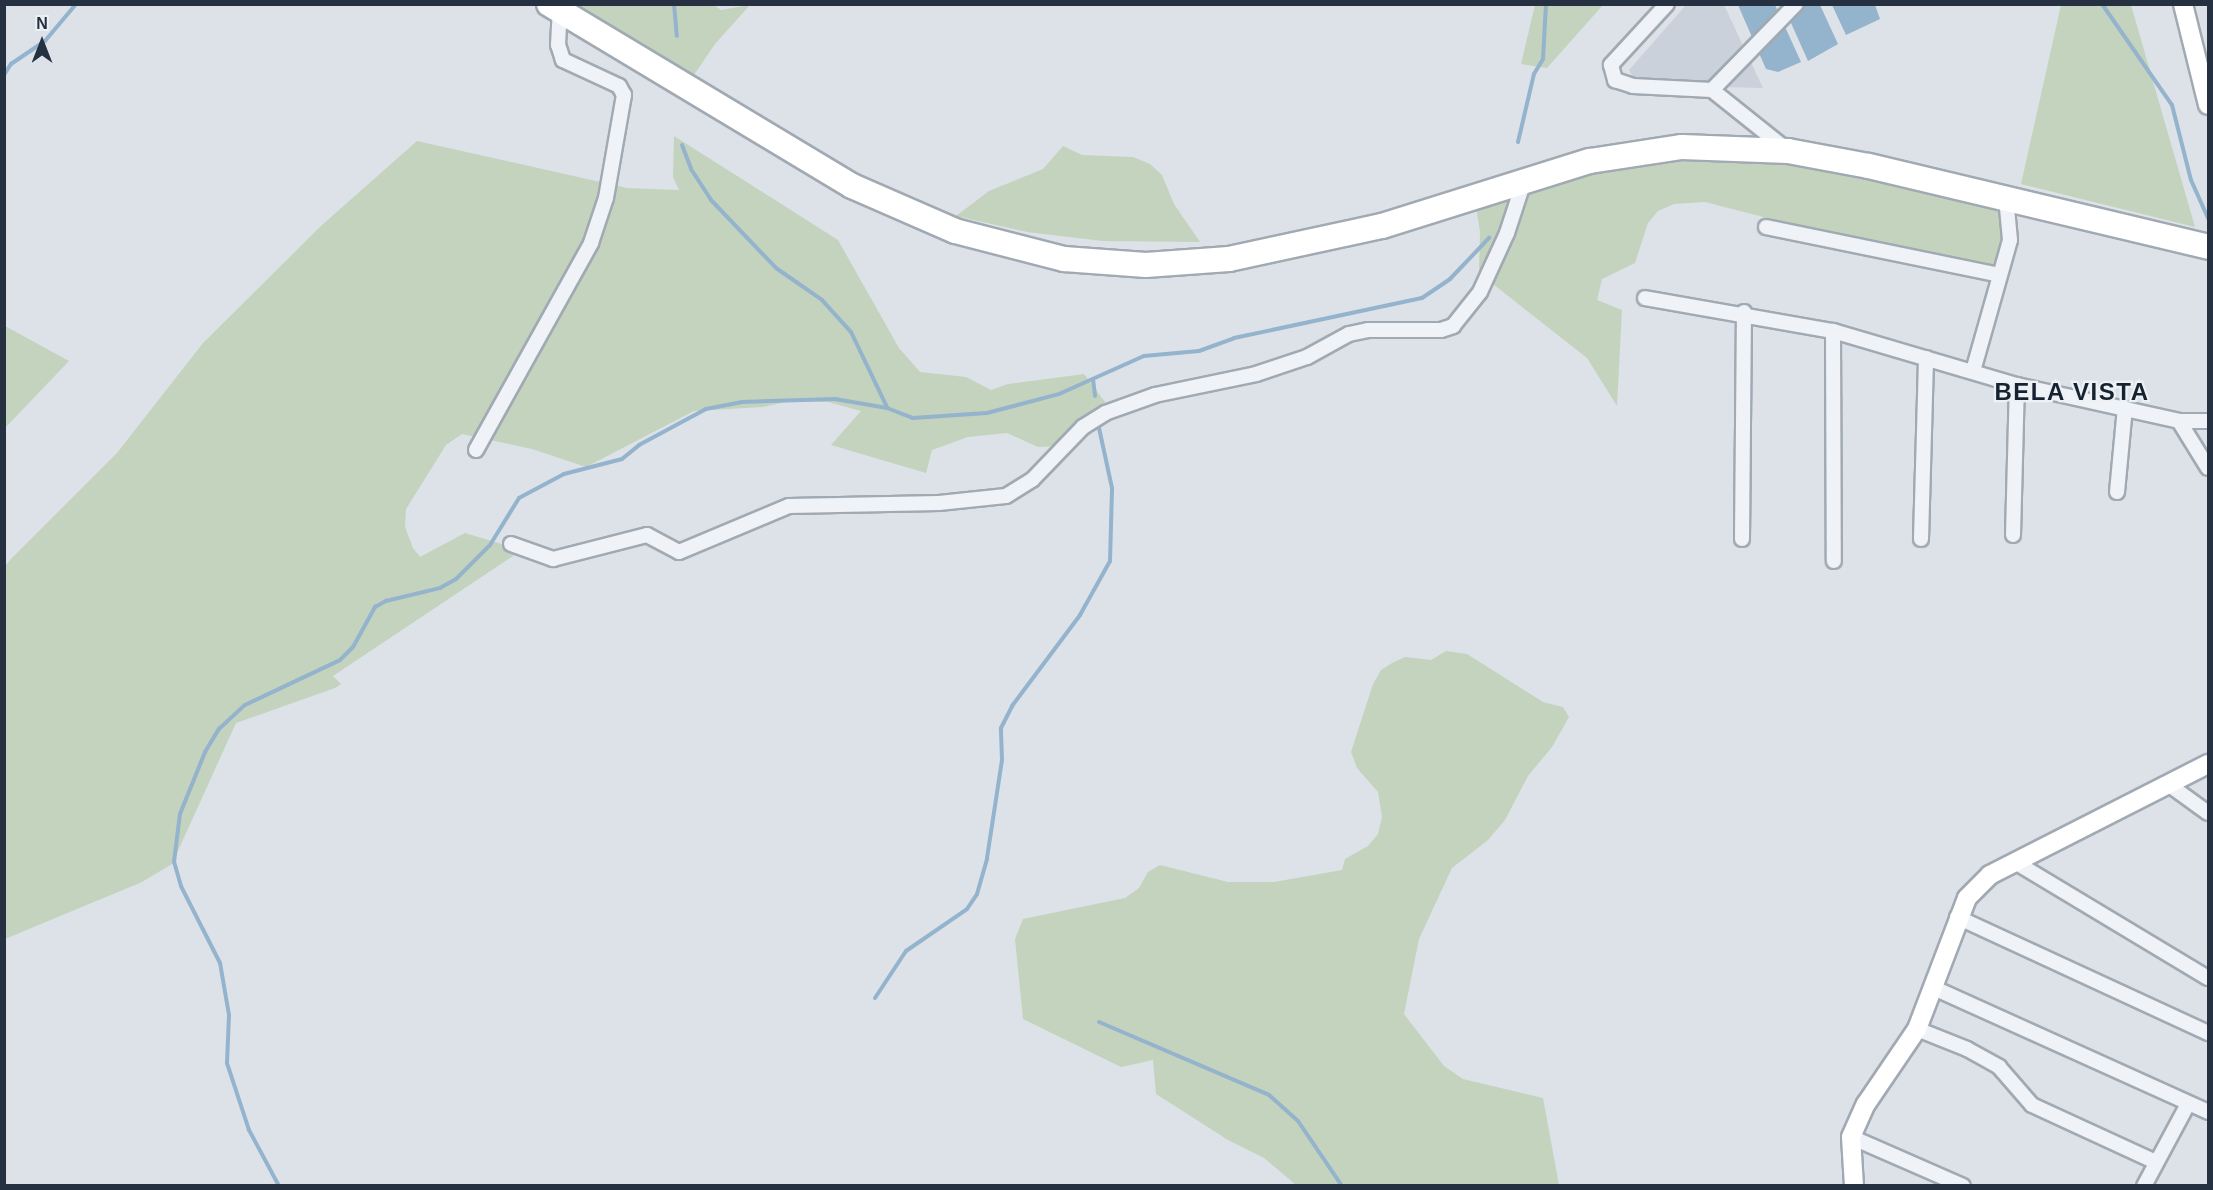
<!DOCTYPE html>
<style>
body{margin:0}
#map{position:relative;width:2213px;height:1190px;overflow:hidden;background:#dce2e8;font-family:Helvetica,sans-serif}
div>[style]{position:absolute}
.built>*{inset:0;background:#cad1da}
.green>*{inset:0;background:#c4d3bd}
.water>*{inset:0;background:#94b3cc}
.stream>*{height:4px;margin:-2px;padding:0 2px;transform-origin:2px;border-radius:2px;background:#94b3cc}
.roads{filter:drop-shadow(2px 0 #a1a9b2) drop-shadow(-2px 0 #a1a9b2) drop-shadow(0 2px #a1a9b2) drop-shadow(0 -2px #a1a9b2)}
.street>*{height:14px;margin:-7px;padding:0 7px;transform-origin:7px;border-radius:7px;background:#eff2f6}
.secondary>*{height:18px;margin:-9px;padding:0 9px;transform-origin:9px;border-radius:9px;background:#fff}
.highway>*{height:24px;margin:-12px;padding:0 12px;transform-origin:12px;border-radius:12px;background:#fff}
span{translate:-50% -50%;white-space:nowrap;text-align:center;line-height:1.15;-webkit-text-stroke:4.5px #ecf1f5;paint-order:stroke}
.district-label{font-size:24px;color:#172230;font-weight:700;letter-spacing:1.5px}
.frame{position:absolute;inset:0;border:6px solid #253140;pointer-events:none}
.north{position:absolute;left:12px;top:12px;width:60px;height:60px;-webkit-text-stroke:4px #ecf1f5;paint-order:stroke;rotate:0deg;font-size:16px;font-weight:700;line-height:24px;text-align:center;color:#253140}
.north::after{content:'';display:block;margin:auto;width:21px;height:27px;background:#253140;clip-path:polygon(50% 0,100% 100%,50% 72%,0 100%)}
</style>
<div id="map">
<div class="built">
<div style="clip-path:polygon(1686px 5px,1724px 5px,1763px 88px,1637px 85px,1629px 70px)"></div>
</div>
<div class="green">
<div style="clip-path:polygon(712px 4px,721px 10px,750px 5px,715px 44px,694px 75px,571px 5px)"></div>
<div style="clip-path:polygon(1535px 5px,1535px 4px,1603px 5px,1547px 68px,1521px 64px)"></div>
<div style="clip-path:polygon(2061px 5px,2131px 5px,2195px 227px,2021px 184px)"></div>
<div style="clip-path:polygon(674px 136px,838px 240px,899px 348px,920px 372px,966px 377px,991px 390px,1008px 384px,1084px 374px,1105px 402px,1070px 440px,1057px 446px,1038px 447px,1007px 433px,968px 437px,932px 450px,926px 473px,831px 445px,861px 411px,828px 402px,790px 401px,763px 407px,694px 411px,586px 467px,532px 449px,462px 434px,446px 445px,406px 509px,405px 527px,413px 548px,420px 557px,465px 533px,522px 550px,333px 676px,341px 684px,335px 688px,236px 723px,172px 864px,142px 882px,5px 939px,4px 567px,11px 559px,117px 453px,203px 343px,322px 225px,417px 141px,627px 188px,679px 190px,673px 177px)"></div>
<div style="clip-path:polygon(1063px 146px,1082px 155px,1133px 157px,1150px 164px,1162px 175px,1174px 204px,1200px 242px,1103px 241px,1027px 232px,956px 216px,989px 191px,1043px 169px)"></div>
<div style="clip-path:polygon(1605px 157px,1823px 162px,1998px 203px,2004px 233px,2002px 252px,1996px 266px,1837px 236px,1705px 202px,1674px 204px,1658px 211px,1648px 223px,1635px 263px,1602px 279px,1597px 300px,1622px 310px,1617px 406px,1587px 358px,1479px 273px,1480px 232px,1474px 193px)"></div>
<div style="clip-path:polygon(5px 326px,69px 361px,5px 428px)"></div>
<div style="clip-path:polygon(1446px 651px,1467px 654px,1543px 702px,1563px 707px,1569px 717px,1552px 747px,1528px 776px,1505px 820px,1488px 840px,1452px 868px,1419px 939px,1404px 1014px,1444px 1066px,1463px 1079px,1543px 1098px,1559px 1185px,1296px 1185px,1264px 1158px,1228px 1140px,1156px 1094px,1153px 1060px,1121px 1067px,1023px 1019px,1015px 939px,1023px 919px,1125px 898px,1139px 888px,1148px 872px,1160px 865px,1228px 882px,1274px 882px,1342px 870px,1345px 859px,1368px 846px,1378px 834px,1382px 817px,1378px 792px,1357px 768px,1351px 752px,1373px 684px,1381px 670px,1392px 663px,1405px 657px,1431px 660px)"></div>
</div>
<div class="water">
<div style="clip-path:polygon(1738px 5px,1775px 5px,1801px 62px,1778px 72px,1766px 69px)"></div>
<div style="clip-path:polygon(1783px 5px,1820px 5px,1838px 44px,1808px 61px)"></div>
<div style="clip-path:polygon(1832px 5px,1875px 5px,1880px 19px,1846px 35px)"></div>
</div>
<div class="stream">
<div style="left:674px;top:4px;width:32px;rotate:85deg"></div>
<div style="left:2102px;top:4px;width:123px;rotate:55.3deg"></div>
<div style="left:2172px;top:105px;width:77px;rotate:75.8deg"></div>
<div style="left:2191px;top:180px;width:42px;rotate:65.9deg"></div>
<div style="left:4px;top:75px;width:13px;rotate:-58deg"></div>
<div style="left:11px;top:64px;width:41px;rotate:-34.1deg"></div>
<div style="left:45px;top:41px;width:48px;rotate:-50deg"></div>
<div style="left:1518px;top:142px;width:70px;rotate:-76.8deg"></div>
<div style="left:1534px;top:74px;width:17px;rotate:-59deg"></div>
<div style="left:1543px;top:59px;width:55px;rotate:-86.9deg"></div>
<div style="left:682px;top:145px;width:26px;rotate:69deg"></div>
<div style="left:691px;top:169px;width:37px;rotate:57deg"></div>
<div style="left:711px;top:200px;width:94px;rotate:46.3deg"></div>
<div style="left:776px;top:268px;width:56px;rotate:34.8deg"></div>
<div style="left:822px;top:300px;width:43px;rotate:47.8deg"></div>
<div style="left:851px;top:332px;width:83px;rotate:64.4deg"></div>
<div style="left:1093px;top:379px;width:17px;rotate:83deg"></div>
<div style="left:875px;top:998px;width:56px;rotate:-56.6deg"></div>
<div style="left:906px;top:951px;width:74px;rotate:-34.5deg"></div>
<div style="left:967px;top:909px;width:18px;rotate:-56deg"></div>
<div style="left:977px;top:894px;width:37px;rotate:-74deg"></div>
<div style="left:987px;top:858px;width:99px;rotate:-81.3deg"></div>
<div style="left:1002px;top:760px;width:32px;rotate:-92deg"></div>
<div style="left:1001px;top:728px;width:25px;rotate:-63deg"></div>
<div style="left:1012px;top:706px;width:114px;rotate:-53.2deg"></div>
<div style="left:1080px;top:615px;width:62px;rotate:-60.9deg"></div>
<div style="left:1110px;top:561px;width:73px;rotate:-88.4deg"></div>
<div style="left:1112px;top:488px;width:66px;rotate:-102.2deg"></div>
<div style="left:1099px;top:1022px;width:185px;rotate:23.2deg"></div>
<div style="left:1269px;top:1095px;width:39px;rotate:42deg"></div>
<div style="left:1298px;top:1121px;width:78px;rotate:55.9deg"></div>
<div style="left:279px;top:1186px;width:64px;rotate:-118.2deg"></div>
<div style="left:249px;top:1130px;width:71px;rotate:-108.2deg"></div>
<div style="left:227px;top:1063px;width:48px;rotate:-87.6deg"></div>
<div style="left:229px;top:1015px;width:53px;rotate:-99.8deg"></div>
<div style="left:220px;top:963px;width:86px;rotate:-116.9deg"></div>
<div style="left:181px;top:886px;width:25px;rotate:-106deg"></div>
<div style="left:174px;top:862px;width:48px;rotate:-82.9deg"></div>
<div style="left:180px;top:814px;width:67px;rotate:-68deg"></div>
<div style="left:205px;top:752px;width:27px;rotate:-59deg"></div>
<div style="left:219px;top:729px;width:35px;rotate:-43deg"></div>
<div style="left:245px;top:705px;width:105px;rotate:-25.3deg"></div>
<div style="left:340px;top:660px;width:18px;rotate:-45deg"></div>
<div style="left:353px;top:647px;width:46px;rotate:-61.2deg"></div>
<div style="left:375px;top:607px;width:13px;rotate:-29deg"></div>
<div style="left:386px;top:601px;width:56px;rotate:-13.5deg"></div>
<div style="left:440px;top:588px;width:18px;rotate:-29deg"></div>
<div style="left:456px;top:579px;width:48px;rotate:-45deg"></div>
<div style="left:490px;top:545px;width:55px;rotate:-58.3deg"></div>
<div style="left:519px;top:498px;width:51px;rotate:-28.1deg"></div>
<div style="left:564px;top:474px;width:60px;rotate:-14.5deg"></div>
<div style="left:622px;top:459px;width:22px;rotate:-39deg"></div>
<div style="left:639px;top:445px;width:76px;rotate:-28.2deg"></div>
<div style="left:706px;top:409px;width:37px;rotate:-11deg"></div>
<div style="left:742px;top:402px;width:93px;rotate:-1.8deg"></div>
<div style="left:835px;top:399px;width:53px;rotate:9.8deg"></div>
<div style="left:887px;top:408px;width:28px;rotate:21deg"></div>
<div style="left:913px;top:418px;width:74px;rotate:-3.9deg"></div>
<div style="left:987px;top:413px;width:74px;rotate:-14.8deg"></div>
<div style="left:1059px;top:394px;width:93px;rotate:-24.1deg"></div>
<div style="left:1144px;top:356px;width:55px;rotate:-5.2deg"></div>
<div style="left:1199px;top:351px;width:37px;rotate:-20deg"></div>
<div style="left:1234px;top:338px;width:192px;rotate:-12deg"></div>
<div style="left:1422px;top:298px;width:34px;rotate:-34deg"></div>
<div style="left:1450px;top:279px;width:57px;rotate:-46.4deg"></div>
</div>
<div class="roads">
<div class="street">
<div style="left:1667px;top:4px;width:83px;rotate:132.6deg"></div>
<div style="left:1611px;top:65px;width:16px;rotate:75deg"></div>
<div style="left:1615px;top:80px;width:19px;rotate:18deg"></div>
<div style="left:1633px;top:86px;width:79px;rotate:2.9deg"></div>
<div style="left:1712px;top:90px;width:95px;rotate:38.6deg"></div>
<div style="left:1712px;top:90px;width:120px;rotate:-45.7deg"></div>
<div style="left:1766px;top:227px;width:238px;rotate:11.6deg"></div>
<div style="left:1645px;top:298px;width:191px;rotate:10deg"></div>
<div style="left:1833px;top:331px;width:192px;rotate:16.4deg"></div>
<div style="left:2017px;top:385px;width:166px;rotate:12.5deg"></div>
<div style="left:2179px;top:421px;width:55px;rotate:58.3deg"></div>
<div style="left:1833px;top:331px;width:230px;rotate:89.8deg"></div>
<div style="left:1973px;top:371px;width:136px;rotate:-74.2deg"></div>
<div style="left:2010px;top:240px;width:42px;rotate:-95.4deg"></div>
<div style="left:2179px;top:421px;width:29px"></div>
<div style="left:476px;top:450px;width:237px;rotate:-60.9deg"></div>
<div style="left:591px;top:243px;width:47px;rotate:-71.6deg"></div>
<div style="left:606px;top:198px;width:105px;rotate:-80.1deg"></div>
<div style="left:624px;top:95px;width:10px;rotate:-119deg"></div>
<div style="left:619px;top:86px;width:62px;rotate:-155.1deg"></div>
<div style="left:563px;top:60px;width:16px;rotate:-108deg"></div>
<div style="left:558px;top:45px;width:34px;rotate:-87deg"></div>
<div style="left:2117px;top:492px;width:84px;rotate:-84.6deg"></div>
<div style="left:2013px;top:535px;width:150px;rotate:-88.5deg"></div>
<div style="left:1742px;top:539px;width:227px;rotate:-89.5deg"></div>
<div style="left:1921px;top:539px;width:181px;rotate:-88.4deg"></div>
<div style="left:511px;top:544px;width:45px;rotate:19.7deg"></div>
<div style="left:553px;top:559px;width:97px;rotate:-14.3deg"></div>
<div style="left:647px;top:535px;width:36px;rotate:28deg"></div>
<div style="left:679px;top:552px;width:119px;rotate:-22.7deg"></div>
<div style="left:789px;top:506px;width:150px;rotate:-1.1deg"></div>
<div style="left:939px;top:503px;width:67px;rotate:-6deg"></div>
<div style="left:1006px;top:496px;width:31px;rotate:-32deg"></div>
<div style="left:1032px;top:480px;width:74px;rotate:-46.1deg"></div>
<div style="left:1083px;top:427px;width:26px;rotate:-32deg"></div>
<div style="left:1105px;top:413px;width:53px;rotate:-19.8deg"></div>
<div style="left:1155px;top:395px;width:103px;rotate:-11.7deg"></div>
<div style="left:1256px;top:374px;width:54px;rotate:-18.4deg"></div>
<div style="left:1307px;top:357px;width:48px;rotate:-28.7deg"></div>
<div style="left:1349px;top:334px;width:19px;rotate:-12deg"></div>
<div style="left:1368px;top:330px;width:73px"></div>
<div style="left:1441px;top:330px;width:13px;rotate:-18deg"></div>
<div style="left:1453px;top:326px;width:43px;rotate:-51.5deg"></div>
<div style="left:1480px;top:292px;width:65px;rotate:-65.4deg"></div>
<div style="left:1507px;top:233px;width:55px;rotate:-71.9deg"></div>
<div style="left:2168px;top:784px;width:49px;rotate:35.9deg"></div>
<div style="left:2015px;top:862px;width:225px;rotate:31deg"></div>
<div style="left:1957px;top:917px;width:277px;rotate:24.8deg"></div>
<div style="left:1934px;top:988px;width:301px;rotate:24.3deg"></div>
<div style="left:1917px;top:1029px;width:54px;rotate:21.8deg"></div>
<div style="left:1967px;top:1049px;width:37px;rotate:29deg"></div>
<div style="left:1999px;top:1067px;width:50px;rotate:49deg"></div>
<div style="left:2032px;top:1105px;width:136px;rotate:24.7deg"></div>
<div style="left:1851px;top:1137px;width:122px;rotate:23.6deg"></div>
<div style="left:2144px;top:1186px;width:93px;rotate:-61.8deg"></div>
</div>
<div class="secondary">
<div style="left:2183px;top:4px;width:104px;rotate:76.1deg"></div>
<div style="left:1854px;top:1186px;width:49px;rotate:-93.5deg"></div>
<div style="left:1851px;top:1137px;width:36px;rotate:-66deg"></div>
<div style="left:1866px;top:1104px;width:91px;rotate:-55.8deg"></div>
<div style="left:1917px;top:1029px;width:140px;rotate:-69.1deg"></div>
<div style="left:1967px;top:898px;width:33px;rotate:-45deg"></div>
<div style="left:1990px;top:875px;width:245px;rotate:-27deg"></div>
</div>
<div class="highway">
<div style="left:549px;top:4px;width:353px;rotate:31deg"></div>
<div style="left:852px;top:186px;width:112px;rotate:23.6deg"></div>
<div style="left:955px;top:231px;width:113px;rotate:14.4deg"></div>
<div style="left:1064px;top:259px;width:82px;rotate:4.2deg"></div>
<div style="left:1146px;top:265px;width:83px;rotate:-4.1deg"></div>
<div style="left:1229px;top:259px;width:157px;rotate:-12.2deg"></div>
<div style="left:1382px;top:226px;width:218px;rotate:-17.4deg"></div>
<div style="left:1590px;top:161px;width:93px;rotate:-8.7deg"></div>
<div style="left:1682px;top:147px;width:106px;rotate:2.2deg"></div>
<div style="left:1788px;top:151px;width:82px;rotate:10.5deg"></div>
<div style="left:1869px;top:166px;width:349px;rotate:13.4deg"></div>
</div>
</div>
<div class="district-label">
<span style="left:2072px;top:392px">BELA VISTA</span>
</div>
<div class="frame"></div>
<div class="north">N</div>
</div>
